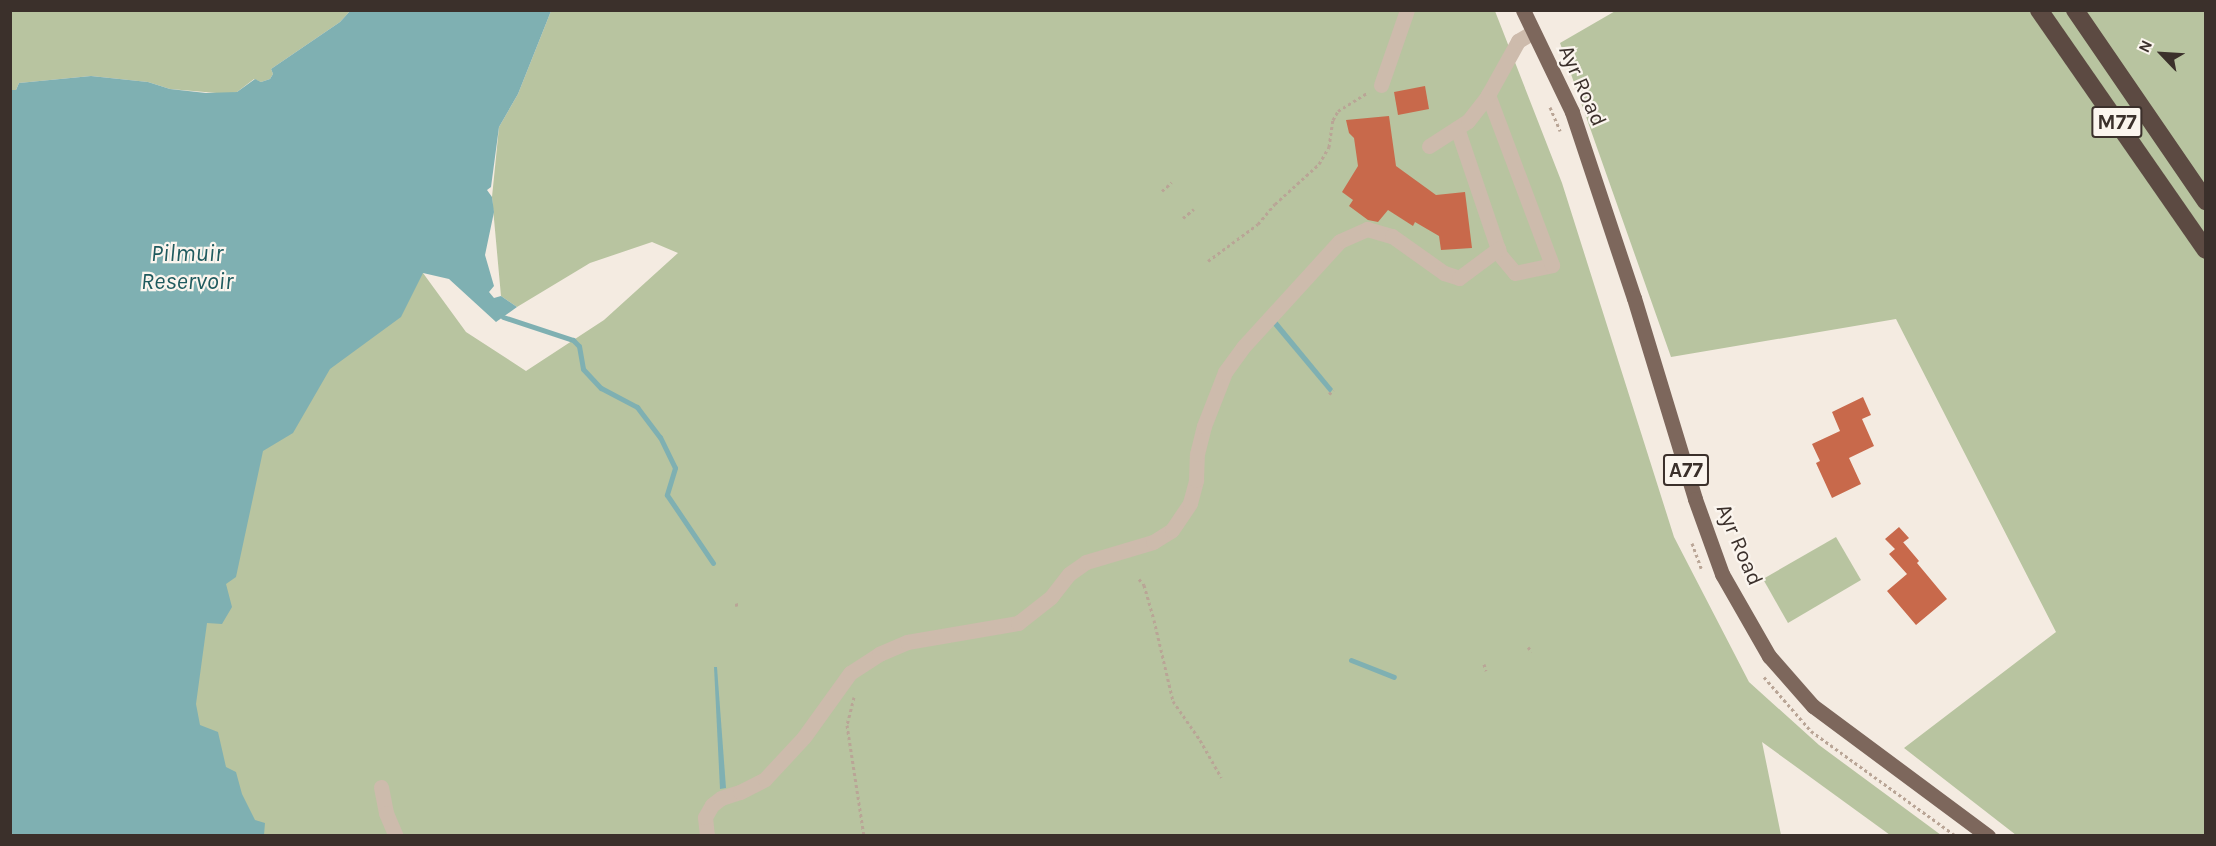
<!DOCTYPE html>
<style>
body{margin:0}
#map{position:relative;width:2216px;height:846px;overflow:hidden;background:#f4ebe1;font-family:Karla,sans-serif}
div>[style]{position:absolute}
.green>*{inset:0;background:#b8c4a0}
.water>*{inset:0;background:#7fb0b2}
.stream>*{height:5px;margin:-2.5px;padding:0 2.5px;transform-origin:2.5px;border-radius:2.5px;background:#7fb0b2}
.building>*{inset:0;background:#c8694b}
.path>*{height:3px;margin-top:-1.5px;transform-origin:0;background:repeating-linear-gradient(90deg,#b9a596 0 3px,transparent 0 6px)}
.minor>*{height:15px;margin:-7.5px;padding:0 7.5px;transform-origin:7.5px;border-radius:7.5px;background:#cdbbac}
.major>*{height:15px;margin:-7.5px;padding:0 7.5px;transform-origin:7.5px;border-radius:7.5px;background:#7d675c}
.highway>*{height:18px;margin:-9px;padding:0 9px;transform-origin:9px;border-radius:9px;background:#5c4a42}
span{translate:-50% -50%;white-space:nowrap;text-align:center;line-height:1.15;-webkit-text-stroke:4.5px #fbf5ee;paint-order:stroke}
.shield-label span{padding:2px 4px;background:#fbf5ee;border:2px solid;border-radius:4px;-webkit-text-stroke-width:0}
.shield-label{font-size:21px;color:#3b302b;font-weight:700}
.street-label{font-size:22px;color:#3b302b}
.water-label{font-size:24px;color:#1f5a5e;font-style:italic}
.frame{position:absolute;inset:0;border:12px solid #3b302b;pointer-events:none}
.north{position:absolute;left:2132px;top:24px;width:60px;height:60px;-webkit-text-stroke:4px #fbf5ee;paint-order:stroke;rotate:295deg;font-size:16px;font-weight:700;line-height:24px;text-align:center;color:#3b302b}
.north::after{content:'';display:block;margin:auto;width:21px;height:27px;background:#3b302b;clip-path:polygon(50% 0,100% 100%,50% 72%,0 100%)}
</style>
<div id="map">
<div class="green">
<div style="clip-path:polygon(1617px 10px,2205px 11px,2205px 835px,2016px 835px,1904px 748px,2056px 632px,1896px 319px,1671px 357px,1560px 43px)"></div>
<div style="clip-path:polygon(10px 11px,350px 11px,340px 22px,271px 69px,273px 74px,270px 79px,261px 82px,254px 79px,237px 92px,228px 94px,170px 89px,148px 82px,91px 76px,19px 83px,16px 90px,11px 90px)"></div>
<div style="clip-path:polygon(551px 11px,1495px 11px,1562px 183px,1674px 537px,1749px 682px,1819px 745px,1941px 835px,1890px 835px,1762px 742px,1781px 835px,11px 835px,10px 381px,423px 273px,466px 332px,526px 371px,604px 320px,678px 253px,652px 242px,590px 263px,517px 307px,501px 296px,492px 197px,499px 127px,518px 94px)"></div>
<div style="clip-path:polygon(1836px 537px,1861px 580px,1788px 623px,1763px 579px)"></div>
</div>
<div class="water">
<div style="clip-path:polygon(350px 11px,551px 11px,518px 94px,499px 127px,491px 187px,487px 190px,492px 197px,494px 212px,485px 255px,494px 286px,489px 292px,494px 298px,501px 296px,517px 307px,496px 322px,449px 279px,423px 273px,401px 317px,330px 369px,293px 433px,263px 451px,236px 577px,226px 584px,232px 607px,222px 624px,207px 623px,196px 704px,200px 725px,218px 732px,226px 767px,236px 772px,242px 794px,255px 820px,265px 823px,264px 835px,14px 835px,10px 832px,11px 90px,16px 90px,19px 83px,91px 76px,148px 82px,170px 89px,206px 93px,237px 92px,255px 79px,261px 82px,270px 79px,273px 74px,271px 69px,340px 22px)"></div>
<div style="clip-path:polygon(1277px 321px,1333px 389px,1330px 393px,1273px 325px)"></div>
<div style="clip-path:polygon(714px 667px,717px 667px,726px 788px,720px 789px)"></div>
</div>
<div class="stream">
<div style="left:503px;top:317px;width:74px;rotate:18.2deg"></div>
<div style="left:573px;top:340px;width:8px;rotate:45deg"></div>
<div style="left:579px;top:346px;width:23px;rotate:80deg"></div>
<div style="left:583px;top:369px;width:26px;rotate:47deg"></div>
<div style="left:601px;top:388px;width:41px;rotate:27.8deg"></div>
<div style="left:637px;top:407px;width:38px;rotate:53deg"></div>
<div style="left:660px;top:437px;width:34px;rotate:64deg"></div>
<div style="left:675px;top:468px;width:28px;rotate:107deg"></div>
<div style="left:667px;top:495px;width:82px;rotate:55.9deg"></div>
<div style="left:1351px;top:660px;width:46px;rotate:21.6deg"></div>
</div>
<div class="building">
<div style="clip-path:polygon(1425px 86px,1429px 109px,1398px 115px,1394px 92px)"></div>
<div style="clip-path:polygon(1389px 116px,1396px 166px,1436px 195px,1465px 192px,1472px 248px,1441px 250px,1439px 236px,1415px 222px,1413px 226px,1388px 210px,1378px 222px,1368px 220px,1349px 206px,1353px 200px,1342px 192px,1358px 166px,1354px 138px,1349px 133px,1346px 120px)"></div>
<div style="clip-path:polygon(1863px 397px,1871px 415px,1862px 419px,1874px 446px,1849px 458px,1861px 484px,1832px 498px,1816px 463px,1820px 461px,1812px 444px,1840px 431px,1832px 412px)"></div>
<div style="clip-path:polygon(1899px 527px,1909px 538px,1901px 544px,1903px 542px,1919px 561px,1917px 563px,1947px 599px,1916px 625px,1887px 591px,1907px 574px,1889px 554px,1895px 549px,1885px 539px)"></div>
</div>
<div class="path">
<div style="left:1550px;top:107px;width:26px;rotate:67deg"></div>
<div style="left:1162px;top:191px;width:13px;rotate:-42deg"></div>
<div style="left:1183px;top:218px;width:14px;rotate:-39deg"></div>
<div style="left:1208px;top:261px;width:62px;rotate:-36.5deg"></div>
<div style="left:1258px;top:224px;width:26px;rotate:-50deg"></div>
<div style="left:1275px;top:204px;width:59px;rotate:-42.3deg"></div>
<div style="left:1319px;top:164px;width:20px;rotate:-60deg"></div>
<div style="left:1329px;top:147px;width:27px;rotate:-82deg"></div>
<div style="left:1333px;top:120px;width:10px;rotate:-61deg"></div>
<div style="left:1338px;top:111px;width:36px;rotate:-32deg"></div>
<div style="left:1329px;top:394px;width:6px;rotate:-39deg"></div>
<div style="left:1692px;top:543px;width:27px;rotate:70deg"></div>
<div style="left:1139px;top:579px;width:8px;rotate:50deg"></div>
<div style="left:1144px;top:585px;width:36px;rotate:74deg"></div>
<div style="left:1154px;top:620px;width:83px;rotate:76.8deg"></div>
<div style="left:1173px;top:701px;width:47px;rotate:55.3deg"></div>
<div style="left:1200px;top:740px;width:43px;rotate:60.4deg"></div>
<div style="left:735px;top:605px;width:4px;rotate:-14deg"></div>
<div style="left:1528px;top:647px;width:6px;rotate:51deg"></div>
<div style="left:1484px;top:664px;width:7px;rotate:74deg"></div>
<div style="left:1764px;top:677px;width:72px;rotate:49deg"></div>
<div style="left:1811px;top:731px;width:179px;rotate:35.9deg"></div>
<div style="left:854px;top:697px;width:29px;rotate:104deg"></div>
<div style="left:847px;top:725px;width:112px;rotate:81.3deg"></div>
</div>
<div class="minor">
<div style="left:1381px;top:85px;width:79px;rotate:-70.9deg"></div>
<div style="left:1457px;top:128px;width:134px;rotate:71.3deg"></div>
<div style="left:1500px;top:255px;width:23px;rotate:50deg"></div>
<div style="left:1515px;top:273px;width:38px;rotate:-12deg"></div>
<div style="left:1552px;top:265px;width:182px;rotate:-110.6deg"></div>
<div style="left:1429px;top:146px;width:46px;rotate:-32.7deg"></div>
<div style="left:1468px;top:121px;width:33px;rotate:-52deg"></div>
<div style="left:1488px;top:95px;width:62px;rotate:-60.9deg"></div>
<div style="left:1518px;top:41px;width:17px;rotate:-31deg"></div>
<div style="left:381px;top:787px;width:26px;rotate:79deg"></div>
<div style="left:386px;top:813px;width:25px;rotate:67deg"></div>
<div style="left:707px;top:836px;width:19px;rotate:-96deg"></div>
<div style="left:705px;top:817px;width:14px;rotate:-60deg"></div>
<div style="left:712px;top:805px;width:11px;rotate:-38deg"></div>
<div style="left:721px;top:798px;width:20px;rotate:-18deg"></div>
<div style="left:740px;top:792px;width:28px;rotate:-27deg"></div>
<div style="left:765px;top:779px;width:57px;rotate:-47.1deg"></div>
<div style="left:804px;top:737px;width:79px;rotate:-54.3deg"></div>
<div style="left:850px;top:673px;width:35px;rotate:-33deg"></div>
<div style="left:879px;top:654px;width:30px;rotate:-23deg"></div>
<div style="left:907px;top:642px;width:113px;rotate:-9.7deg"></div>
<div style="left:1018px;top:623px;width:42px;rotate:-38.2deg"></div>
<div style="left:1051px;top:597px;width:29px;rotate:-52deg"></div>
<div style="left:1069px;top:574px;width:21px;rotate:-35deg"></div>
<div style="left:1086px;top:562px;width:70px;rotate:-16.6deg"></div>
<div style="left:1153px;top:542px;width:22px;rotate:-32deg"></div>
<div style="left:1172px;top:530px;width:32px;rotate:-56deg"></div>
<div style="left:1190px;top:503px;width:24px;rotate:-75deg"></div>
<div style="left:1196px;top:480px;width:26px;rotate:-88deg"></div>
<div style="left:1197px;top:454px;width:29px;rotate:-76deg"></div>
<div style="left:1204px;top:426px;width:58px;rotate:-68.7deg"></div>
<div style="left:1225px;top:372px;width:32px;rotate:-54deg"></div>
<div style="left:1244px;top:346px;width:142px;rotate:-47.6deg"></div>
<div style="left:1340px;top:241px;width:30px;rotate:-24deg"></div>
<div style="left:1367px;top:229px;width:26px;rotate:16deg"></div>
<div style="left:1392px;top:236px;width:64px;rotate:35.4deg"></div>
<div style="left:1444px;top:273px;width:16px;rotate:18deg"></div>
<div style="left:1459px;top:278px;width:49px;rotate:-36.6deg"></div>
</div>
<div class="major">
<div style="left:1523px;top:10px;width:113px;rotate:64.3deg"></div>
<div style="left:1572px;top:112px;width:196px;rotate:71.6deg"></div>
<div style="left:1634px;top:298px;width:210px;rotate:73.1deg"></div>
<div style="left:1695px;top:499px;width:80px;rotate:70.2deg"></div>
<div style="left:1722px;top:574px;width:95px;rotate:60.2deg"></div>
<div style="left:1769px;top:656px;width:67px;rotate:48.7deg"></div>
<div style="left:1813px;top:706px;width:218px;rotate:36.6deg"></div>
</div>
<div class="highway">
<div style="left:2039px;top:10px;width:292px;rotate:55.2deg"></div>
<div style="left:2075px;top:10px;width:232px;rotate:55.6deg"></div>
</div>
<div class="shield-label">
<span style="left:2117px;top:122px">M77</span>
<span style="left:1686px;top:470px">A77</span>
</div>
<div class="street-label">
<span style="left:1582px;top:86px;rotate:66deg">Ayr Road</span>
<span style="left:1739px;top:545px;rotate:67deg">Ayr Road</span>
</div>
<div class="water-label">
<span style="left:187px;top:268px">Pilmuir<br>Reservoir</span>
</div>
<div class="frame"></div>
<div class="north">N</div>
</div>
